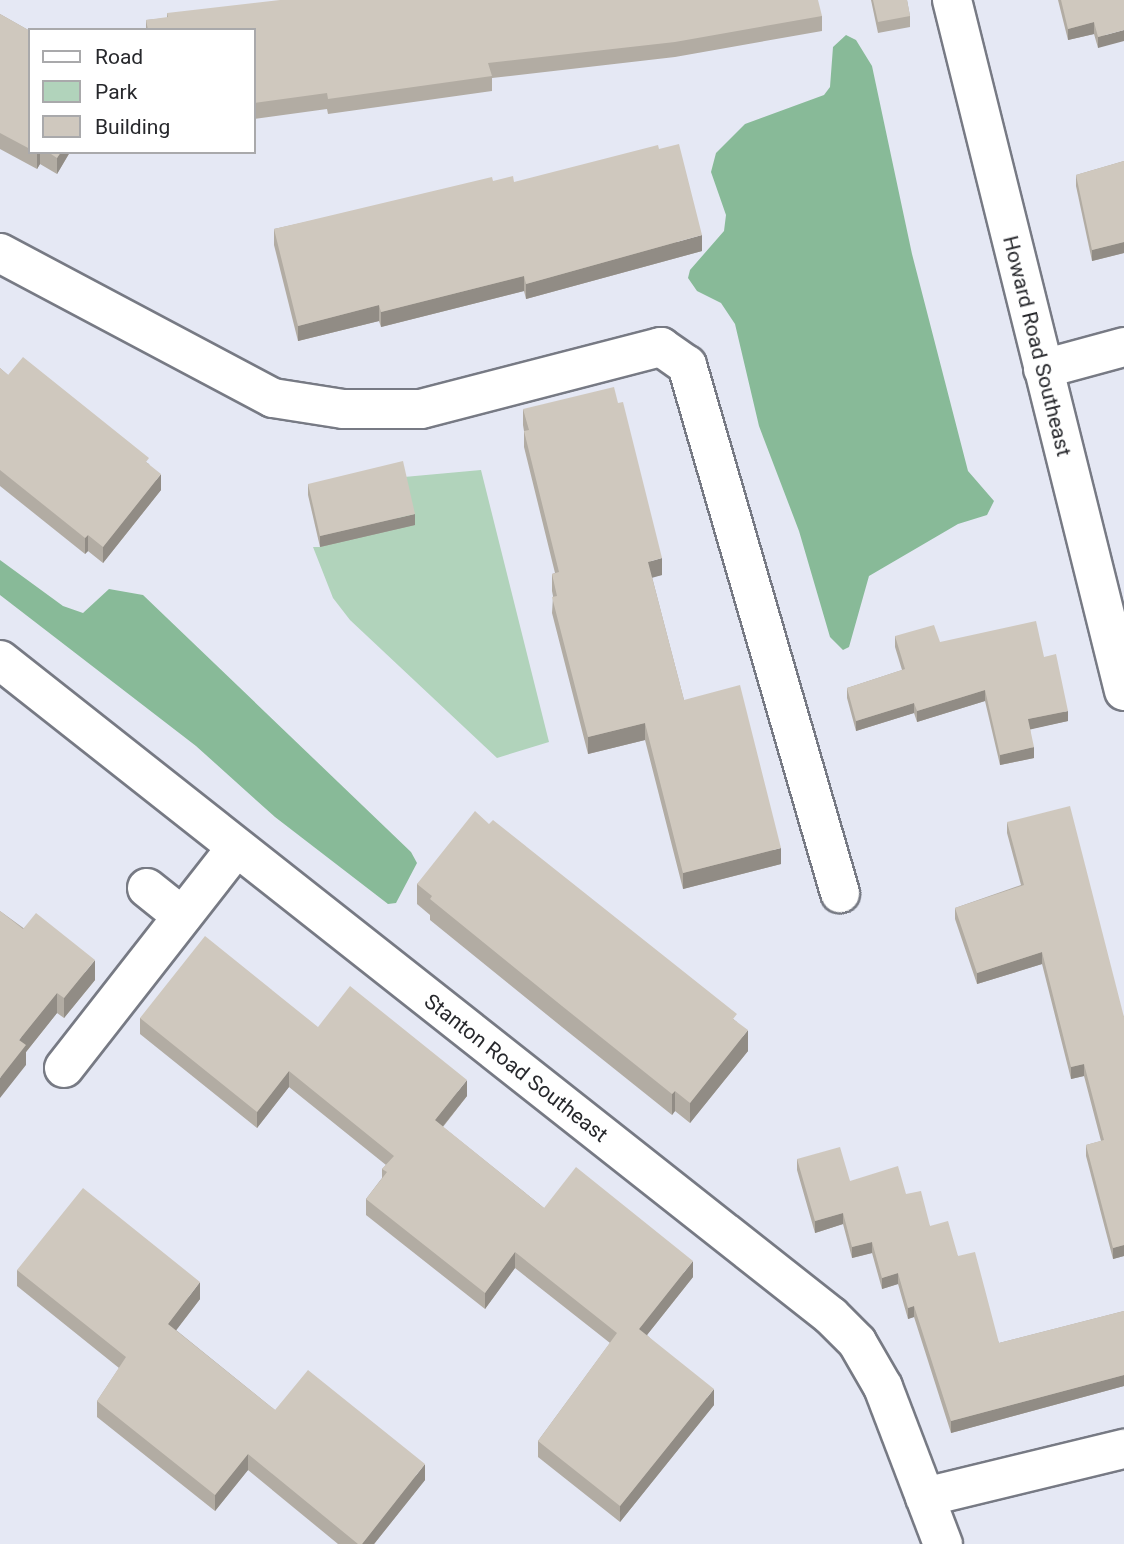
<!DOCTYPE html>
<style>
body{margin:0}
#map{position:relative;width:1124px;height:1544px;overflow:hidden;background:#e5e8f4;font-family:Roboto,sans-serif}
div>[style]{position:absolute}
.green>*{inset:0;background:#b1d3bb}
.forest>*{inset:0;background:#88ba98}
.roads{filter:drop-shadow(2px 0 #777a84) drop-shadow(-2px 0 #777a84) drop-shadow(0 2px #777a84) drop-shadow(0 -2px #777a84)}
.minor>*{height:38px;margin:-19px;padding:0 19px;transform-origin:19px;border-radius:19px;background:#fff}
.wall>*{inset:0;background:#b2aca3}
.shaded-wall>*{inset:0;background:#918c85}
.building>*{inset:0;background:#cfc8be}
span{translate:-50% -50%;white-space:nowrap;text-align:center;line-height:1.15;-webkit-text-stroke:5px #fff;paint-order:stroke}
.street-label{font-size:21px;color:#27282c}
.legend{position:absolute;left:28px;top:28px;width:228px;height:126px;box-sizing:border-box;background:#fff;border:2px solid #a9a9ab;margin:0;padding:9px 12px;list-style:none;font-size:21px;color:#27282c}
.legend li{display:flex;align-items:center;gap:14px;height:35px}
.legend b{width:35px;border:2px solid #a9a9ab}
</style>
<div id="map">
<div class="green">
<div style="clip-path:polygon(481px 470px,549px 742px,497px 758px,350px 620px,333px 598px,313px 547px,320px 547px,404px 477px)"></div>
</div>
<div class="forest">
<div style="clip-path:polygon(846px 35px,856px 40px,872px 66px,912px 254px,968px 471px,994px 501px,987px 515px,958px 524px,869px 576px,849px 647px,843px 650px,830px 637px,799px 531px,759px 426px,735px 324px,721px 303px,697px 291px,688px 278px,690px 270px,724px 231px,726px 215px,711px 172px,716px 153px,745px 124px,824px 95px,830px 87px,833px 47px)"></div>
<div style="clip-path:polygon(0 560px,63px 606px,83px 613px,109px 589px,143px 595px,411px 852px,417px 863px,396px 903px,388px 904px,275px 817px,196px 746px,0 595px)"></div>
</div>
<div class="roads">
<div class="minor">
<div style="left:952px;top:0;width:712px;rotate:76.02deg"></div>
<div style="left:0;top:253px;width:309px;rotate:28deg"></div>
<div style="left:273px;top:398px;width:71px;rotate:8.9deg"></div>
<div style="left:343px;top:409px;width:78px"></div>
<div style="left:421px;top:409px;width:248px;rotate:-14.5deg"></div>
<div style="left:661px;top:347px;width:32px;rotate:35deg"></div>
<div style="left:687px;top:365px;width:550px;rotate:73.84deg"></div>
<div style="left:1043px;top:369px;width:84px;rotate:-15.2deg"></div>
<div style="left:0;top:660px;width:1059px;rotate:38.29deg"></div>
<div style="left:831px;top:1316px;width:37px;rotate:45deg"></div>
<div style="left:857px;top:1342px;width:52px;rotate:60deg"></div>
<div style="left:883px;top:1387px;width:168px;rotate:69.1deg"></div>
<div style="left:147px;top:888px;width:45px;rotate:38.7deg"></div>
<div style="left:64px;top:1068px;width:279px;rotate:-52deg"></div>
<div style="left:925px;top:1497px;width:205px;rotate:-13.6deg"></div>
</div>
</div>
<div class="wall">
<div style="clip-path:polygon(871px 0,907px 0,910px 16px,910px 27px,878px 33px)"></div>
<div style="clip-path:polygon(1058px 0,1124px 0,1098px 48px,1094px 34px,1068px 40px)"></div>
<div style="clip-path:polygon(167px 13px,822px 16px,822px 31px,675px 57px,492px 78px,492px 91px,328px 114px,327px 109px,254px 119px,254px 30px,146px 30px,146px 20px,167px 18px)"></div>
<div style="clip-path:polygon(0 14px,30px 31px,30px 152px,70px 152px,57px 174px,40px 164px,37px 169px,0 149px)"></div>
<div style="clip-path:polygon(1124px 161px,1124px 253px,1092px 261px,1076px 186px,1076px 175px)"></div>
<div style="clip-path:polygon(493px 181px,514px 182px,702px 251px,526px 299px,524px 291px,381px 327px,379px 321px,298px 341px,274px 245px,274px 229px)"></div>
<div style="clip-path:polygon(0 368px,8px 375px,149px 464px,161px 490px,103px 563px,88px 551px,85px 554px,0 486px)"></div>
<div style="clip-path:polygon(523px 409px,662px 575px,652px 577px,684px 700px,781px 864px,683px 889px,645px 740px,588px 754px,552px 613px,553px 596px,552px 591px,552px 574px,555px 573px,524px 447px,524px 431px,523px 425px)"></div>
<div style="clip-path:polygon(308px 484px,415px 525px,320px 547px,308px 495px)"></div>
<div style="clip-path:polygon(895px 636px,1044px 657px,1068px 721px,1030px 729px,1034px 758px,1000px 765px,985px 701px,917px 722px,914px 713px,856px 731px,847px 698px,847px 688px,902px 670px,895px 647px)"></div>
<div style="clip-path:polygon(1007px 822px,1124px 1017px,1124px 1256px,1113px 1259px,1086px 1156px,1086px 1145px,1101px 1141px,1084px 1076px,1071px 1079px,1042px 964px,977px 984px,955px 919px,955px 908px,1021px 885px,1007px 833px)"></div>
<div style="clip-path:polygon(489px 824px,737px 1022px,748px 1051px,690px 1123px,675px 1111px,672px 1115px,562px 1027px,430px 920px,430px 915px,417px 904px,417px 884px)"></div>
<div style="clip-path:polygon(0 911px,95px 980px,64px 1018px,57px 1013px,26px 1052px,26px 1065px)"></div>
<div style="clip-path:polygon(140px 1018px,318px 1027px,467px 1096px,443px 1127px,544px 1208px,693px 1277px,647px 1335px,714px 1405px,620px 1522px,538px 1457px,538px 1441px,610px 1343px,515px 1268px,485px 1309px,366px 1215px,366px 1199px,382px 1178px,382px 1169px,386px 1165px,289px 1087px,257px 1128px,140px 1034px)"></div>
<div style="clip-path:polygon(797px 1159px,850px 1181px,906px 1194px,930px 1226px,958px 1256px,999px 1343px,1124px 1311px,1124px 1386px,951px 1433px,914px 1317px,908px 1319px,898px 1284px,882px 1289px,872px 1253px,852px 1258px,843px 1224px,815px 1233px,797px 1170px)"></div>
<div style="clip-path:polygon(17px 1270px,200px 1299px,176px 1330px,275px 1410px,425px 1480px,374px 1544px,338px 1544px,248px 1470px,215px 1511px,97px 1417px,97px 1401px,119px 1368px,17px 1286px)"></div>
</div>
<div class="shaded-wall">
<div style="clip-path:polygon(1094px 22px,1094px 34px,1068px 40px,1068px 29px)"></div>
<div style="clip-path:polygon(1124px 30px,1124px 41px,1098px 48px,1098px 37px)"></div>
<div style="clip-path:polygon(37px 152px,40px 152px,40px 164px,37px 169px)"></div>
<div style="clip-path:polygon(61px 152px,70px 152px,57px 174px,57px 158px)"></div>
<div style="clip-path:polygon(702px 235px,702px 251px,526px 299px,526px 284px)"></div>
<div style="clip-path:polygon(1124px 242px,1124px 253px,1092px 261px,1092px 250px)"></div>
<div style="clip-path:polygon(524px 276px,524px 291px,381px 327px,381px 312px)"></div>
<div style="clip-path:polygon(379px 305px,379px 321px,298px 341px,298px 326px)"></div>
<div style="clip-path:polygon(161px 474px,161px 490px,103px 563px,103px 547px)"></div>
<div style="clip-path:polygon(415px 514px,415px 525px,320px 547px,320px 536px)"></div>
<div style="clip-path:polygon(88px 535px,88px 551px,85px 554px,85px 538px)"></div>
<div style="clip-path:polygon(662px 558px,662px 575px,648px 579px,648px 562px)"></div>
<div style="clip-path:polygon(985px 690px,985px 701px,917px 722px,917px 711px)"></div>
<div style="clip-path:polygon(914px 703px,914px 713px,856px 731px,856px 721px)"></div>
<div style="clip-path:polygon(1068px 711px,1068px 721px,1028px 730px,1028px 719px)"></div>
<div style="clip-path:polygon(645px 723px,645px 740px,588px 754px,588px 737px)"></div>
<div style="clip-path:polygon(1034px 747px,1034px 758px,1000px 765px,1000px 755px)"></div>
<div style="clip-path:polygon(781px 848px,781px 864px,683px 889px,683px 873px)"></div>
<div style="clip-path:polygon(1042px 952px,1042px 964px,977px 984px,977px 973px)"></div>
<div style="clip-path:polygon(95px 960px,95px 980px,64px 1018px,64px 998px)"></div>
<div style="clip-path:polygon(57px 993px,57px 1013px,26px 1052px,26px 1065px,0 1098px,0 1078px,19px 1040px)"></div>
<div style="clip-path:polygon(748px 1030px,748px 1051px,690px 1123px,690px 1103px)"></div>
<div style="clip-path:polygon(1084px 1064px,1084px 1076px,1071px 1079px,1071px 1067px)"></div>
<div style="clip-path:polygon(289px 1071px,289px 1087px,257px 1128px,257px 1112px)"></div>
<div style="clip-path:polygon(467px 1080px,467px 1096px,435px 1136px,435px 1120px)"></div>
<div style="clip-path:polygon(675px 1091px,675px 1111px,672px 1115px,672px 1094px)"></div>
<div style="clip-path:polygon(843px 1213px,843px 1224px,815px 1233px,815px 1221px)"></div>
<div style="clip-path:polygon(872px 1242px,872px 1253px,852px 1258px,852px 1247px)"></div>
<div style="clip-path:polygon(1124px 1245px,1124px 1256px,1113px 1259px,1113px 1248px)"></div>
<div style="clip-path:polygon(515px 1252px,515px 1268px,485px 1309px,485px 1293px)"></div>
<div style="clip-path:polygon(693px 1261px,693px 1277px,639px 1345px,639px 1329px)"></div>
<div style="clip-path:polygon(898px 1273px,898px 1284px,882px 1289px,882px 1278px)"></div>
<div style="clip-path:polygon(200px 1282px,200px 1299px,168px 1341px,168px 1324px)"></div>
<div style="clip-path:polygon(914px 1306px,914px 1317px,908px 1319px,908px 1308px)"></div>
<div style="clip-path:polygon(1124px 1375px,1124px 1386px,951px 1433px,951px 1421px)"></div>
<div style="clip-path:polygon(714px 1389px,714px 1405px,620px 1522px,620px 1506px)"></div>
<div style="clip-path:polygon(248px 1454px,248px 1470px,215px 1511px,215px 1495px)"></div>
<div style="clip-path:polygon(425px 1464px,425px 1480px,374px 1544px,362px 1544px)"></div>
</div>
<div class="building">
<div style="clip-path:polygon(280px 0,818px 0,822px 16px,675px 42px,488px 63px,492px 76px,328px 99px,327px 93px,254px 103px,254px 30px,148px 30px,146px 20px,168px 17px,167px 13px)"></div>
<div style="clip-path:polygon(873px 0,907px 0,910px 16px,878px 22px)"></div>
<div style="clip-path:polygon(1061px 0,1124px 0,1124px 30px,1098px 37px,1094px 22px,1068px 29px)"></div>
<div style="clip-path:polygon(0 14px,30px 31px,30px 149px,0 133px)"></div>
<div style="clip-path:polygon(679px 144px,702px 235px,526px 284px,524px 276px,381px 312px,379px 305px,298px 326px,274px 229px,492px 177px,493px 181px,513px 176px,514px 182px,658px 145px,659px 149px)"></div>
<div style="clip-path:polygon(48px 152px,61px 152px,57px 158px)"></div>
<div style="clip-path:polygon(1124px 161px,1124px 242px,1092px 250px,1076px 175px)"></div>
<div style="clip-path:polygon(23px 357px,149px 458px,146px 462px,161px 474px,103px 547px,88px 535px,85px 538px,0 470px,0 368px,8px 375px)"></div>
<div style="clip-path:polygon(614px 387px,618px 403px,623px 402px,662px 558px,648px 562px,684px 700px,740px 685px,781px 848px,683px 873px,645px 723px,588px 737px,552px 597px,557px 596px,552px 574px,559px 572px,524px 431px,529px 430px,523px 409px)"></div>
<div style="clip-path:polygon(403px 461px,415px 514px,320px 536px,308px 484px)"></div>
<div style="clip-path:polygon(1036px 621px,1044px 657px,1056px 654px,1068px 711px,1028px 719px,1034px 747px,1000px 755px,985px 690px,917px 711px,914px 703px,856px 721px,847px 688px,905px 669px,895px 636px,934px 625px,940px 642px)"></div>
<div style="clip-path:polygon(1070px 806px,1124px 1017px,1124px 1245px,1113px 1248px,1086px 1145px,1104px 1140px,1084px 1064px,1071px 1067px,1042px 952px,977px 973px,955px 908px,1024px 885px,1007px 822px)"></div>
<div style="clip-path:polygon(475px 811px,489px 824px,493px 820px,737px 1014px,733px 1019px,748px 1030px,690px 1103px,675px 1091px,672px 1094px,562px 1006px,430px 899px,432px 896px,417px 884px)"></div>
<div style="clip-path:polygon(0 911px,23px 929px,36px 913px,95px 960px,64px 998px,57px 993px,19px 1040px,26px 1045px,0 1078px)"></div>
<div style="clip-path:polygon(205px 936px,318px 1027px,350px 986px,467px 1080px,435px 1120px,544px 1208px,576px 1167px,693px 1261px,639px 1329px,714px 1389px,620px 1506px,538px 1441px,617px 1333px,515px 1252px,485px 1293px,366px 1199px,387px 1172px,382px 1169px,394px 1156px,289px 1071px,257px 1112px,140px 1018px)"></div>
<div style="clip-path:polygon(840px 1147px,850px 1181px,898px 1166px,906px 1194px,921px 1191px,930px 1226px,948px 1221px,958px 1256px,975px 1252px,999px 1343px,1124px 1311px,1124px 1375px,951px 1421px,914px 1306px,908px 1308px,898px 1273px,882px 1278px,872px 1242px,852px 1247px,843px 1213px,815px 1221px,797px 1159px)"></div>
<div style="clip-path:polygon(83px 1188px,200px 1282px,168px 1324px,275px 1410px,308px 1370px,425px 1464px,362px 1544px,358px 1544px,248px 1454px,215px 1495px,97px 1401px,126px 1357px,17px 1270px)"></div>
</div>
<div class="street-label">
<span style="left:1037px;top:346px;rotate:76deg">Howard Road Southeast</span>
<span style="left:516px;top:1068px;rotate:38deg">Stanton Road Southeast</span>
</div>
<ul class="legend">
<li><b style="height:9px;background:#fff"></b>Road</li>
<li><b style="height:19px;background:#b1d3bb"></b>Park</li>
<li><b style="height:19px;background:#cfc8be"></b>Building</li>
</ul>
</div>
